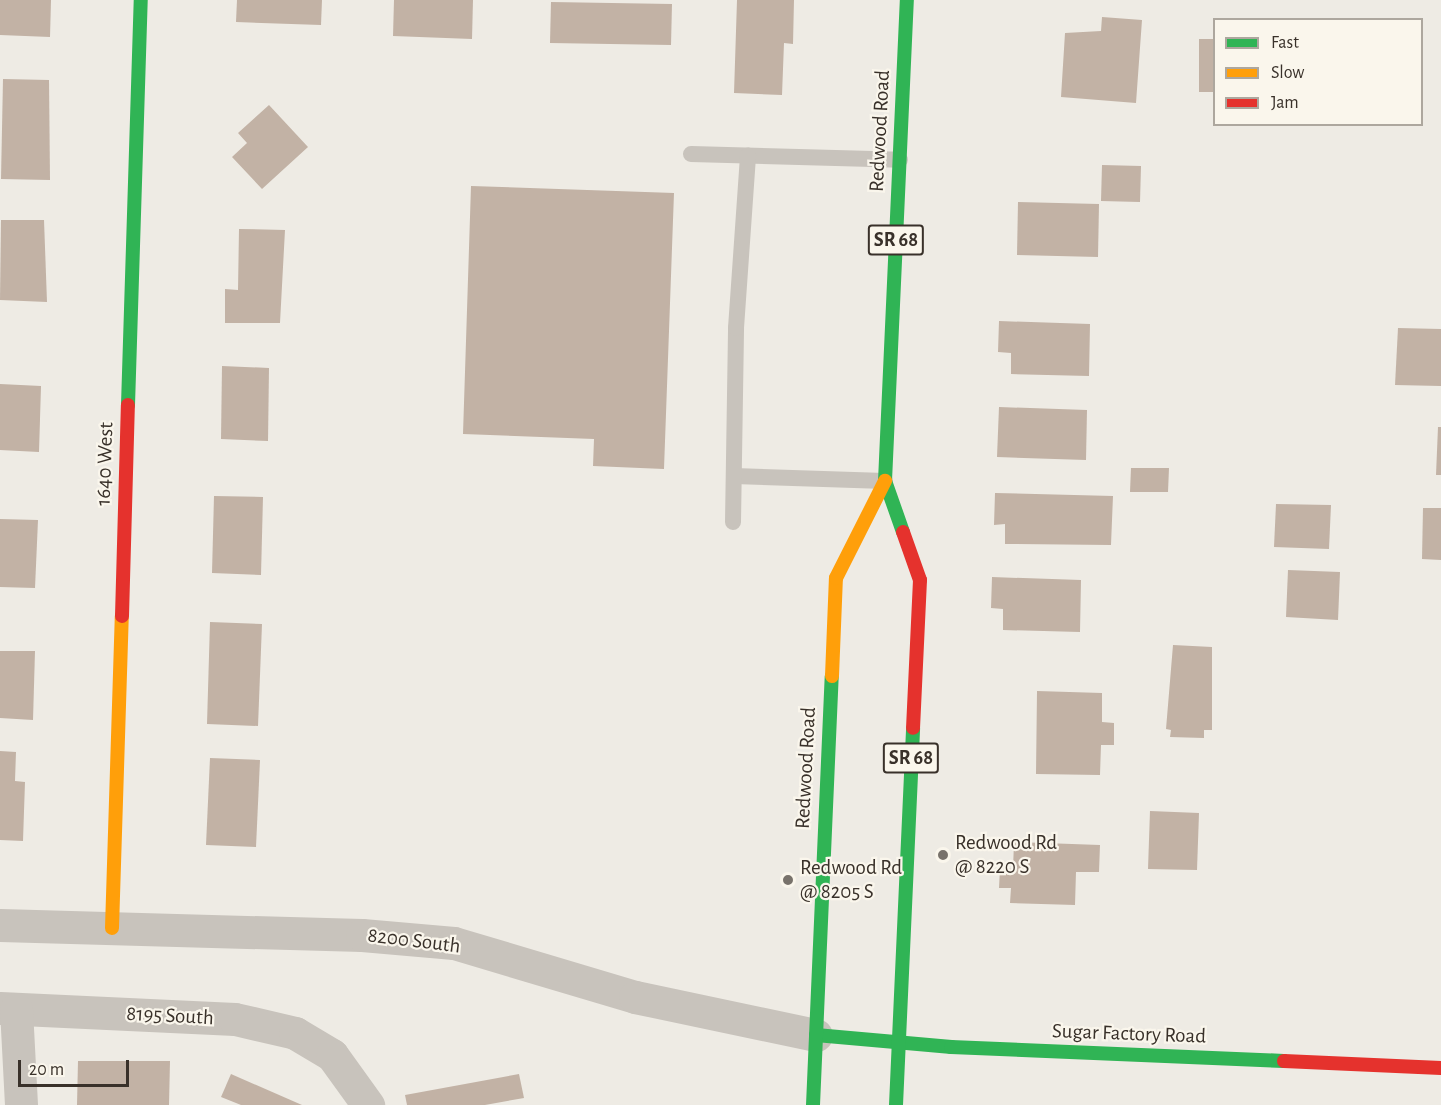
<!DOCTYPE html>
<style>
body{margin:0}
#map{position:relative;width:1441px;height:1105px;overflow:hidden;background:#eeebe4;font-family:"Alegreya Sans",sans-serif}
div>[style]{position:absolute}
.building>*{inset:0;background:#c2b2a5}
.lane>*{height:16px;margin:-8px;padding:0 8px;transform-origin:8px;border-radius:8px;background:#c8c3bc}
.street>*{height:33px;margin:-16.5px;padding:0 16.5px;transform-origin:16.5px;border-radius:16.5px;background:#c8c3bc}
.fast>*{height:14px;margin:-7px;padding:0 7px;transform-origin:7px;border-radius:7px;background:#30b455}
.slow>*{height:14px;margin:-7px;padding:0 7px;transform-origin:7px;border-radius:7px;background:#ff9f0a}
.jam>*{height:14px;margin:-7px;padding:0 7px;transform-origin:7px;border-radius:7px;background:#e5322d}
.dots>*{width:16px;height:16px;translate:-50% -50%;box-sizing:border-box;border:3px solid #faf6ec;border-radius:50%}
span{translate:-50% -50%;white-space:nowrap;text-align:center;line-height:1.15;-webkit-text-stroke:4.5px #faf6ec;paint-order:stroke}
.shield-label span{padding:2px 4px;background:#faf6ec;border:2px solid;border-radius:4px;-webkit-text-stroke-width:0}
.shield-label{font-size:20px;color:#39312a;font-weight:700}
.street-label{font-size:21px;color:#39312a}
.poi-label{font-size:21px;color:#39312a}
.left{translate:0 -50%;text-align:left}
.legend{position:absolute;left:1213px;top:18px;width:210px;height:108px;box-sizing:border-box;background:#faf6ec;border:2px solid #ada79e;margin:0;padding:8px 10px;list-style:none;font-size:18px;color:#39312a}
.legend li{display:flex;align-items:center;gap:12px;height:30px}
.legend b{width:30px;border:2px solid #ada79e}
.scale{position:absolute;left:18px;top:1060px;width:111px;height:27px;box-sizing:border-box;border:3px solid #39312a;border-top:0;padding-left:8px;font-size:18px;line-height:21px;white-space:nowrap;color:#39312a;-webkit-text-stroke:4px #faf6ec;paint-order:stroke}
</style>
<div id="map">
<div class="building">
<div style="clip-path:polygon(0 0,51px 0,50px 37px,0 35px)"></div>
<div style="clip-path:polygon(237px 0,322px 0,321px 25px,236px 22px)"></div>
<div style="clip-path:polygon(394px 0,473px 0,472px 39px,393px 36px)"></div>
<div style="clip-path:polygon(737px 0,794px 0,793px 44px,784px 43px,782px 95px,734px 93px)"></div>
<div style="clip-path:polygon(551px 2px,672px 4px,671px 45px,550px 43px)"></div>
<div style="clip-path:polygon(1102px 17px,1142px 20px,1136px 103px,1061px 97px,1065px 33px,1101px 31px)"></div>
<div style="clip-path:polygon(1199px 39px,1214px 39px,1214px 92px,1199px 92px)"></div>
<div style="clip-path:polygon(3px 79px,49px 80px,50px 180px,1px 179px)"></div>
<div style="clip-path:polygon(269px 105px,308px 147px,262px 189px,232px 157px,247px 143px,238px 133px)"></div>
<div style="clip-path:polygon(1102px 165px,1141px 166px,1140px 202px,1101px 201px)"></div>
<div style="clip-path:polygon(471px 186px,674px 193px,664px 469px,593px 466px,594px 439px,463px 434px)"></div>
<div style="clip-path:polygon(1018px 202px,1099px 204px,1098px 257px,1017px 255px)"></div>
<div style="clip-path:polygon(1px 220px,44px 220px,47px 302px,0 300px)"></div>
<div style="clip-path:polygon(239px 229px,285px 230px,280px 323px,225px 323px,225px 289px,238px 290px)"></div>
<div style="clip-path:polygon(999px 321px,1090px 324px,1089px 376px,1011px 374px,1011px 353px,998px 352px)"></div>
<div style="clip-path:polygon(1398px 328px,1441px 329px,1441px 386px,1395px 385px)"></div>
<div style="clip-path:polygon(222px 366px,269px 368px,268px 441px,221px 439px)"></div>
<div style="clip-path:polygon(0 384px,41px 386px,39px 452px,0 450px)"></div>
<div style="clip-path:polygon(999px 407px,1087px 410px,1086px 460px,997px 457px)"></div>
<div style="clip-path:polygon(1438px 427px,1441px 427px,1441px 475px,1436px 475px)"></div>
<div style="clip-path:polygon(1131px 468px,1169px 468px,1168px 492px,1130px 492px)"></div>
<div style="clip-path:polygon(995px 493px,1113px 496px,1111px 545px,1005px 544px,1005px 524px,994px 525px)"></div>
<div style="clip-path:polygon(214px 496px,263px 497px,261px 575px,212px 573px)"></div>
<div style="clip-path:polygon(1276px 504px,1331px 505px,1329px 549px,1274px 547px)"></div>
<div style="clip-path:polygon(1423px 508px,1441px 508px,1441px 560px,1422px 559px)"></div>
<div style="clip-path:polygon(0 519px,38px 520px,35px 588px,0 587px)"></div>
<div style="clip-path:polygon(1288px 570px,1340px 572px,1338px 620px,1286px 617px)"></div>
<div style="clip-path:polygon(992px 577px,1081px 580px,1080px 632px,1003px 630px,1003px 609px,991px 608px)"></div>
<div style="clip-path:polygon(210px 622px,262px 624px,258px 726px,207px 724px)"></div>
<div style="clip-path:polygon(1173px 645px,1212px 647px,1212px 730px,1204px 730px,1204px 738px,1170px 737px,1171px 730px,1166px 729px)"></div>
<div style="clip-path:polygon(0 651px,35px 651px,33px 720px,0 718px)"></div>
<div style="clip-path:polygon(1037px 691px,1102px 693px,1102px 722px,1114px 723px,1114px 745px,1101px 745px,1100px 775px,1036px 774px)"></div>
<div style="clip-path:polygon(0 751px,16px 752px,15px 781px,25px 782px,23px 841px,0 840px)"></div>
<div style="clip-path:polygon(210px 758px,260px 760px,256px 847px,206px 845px)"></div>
<div style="clip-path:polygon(1150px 811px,1199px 813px,1197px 870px,1148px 869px)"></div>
<div style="clip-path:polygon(1014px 842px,1100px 845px,1099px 872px,1076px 872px,1075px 905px,1010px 903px,1011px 888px,999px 888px,1000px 868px,1013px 869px)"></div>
<div style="clip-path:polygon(78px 1061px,170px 1061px,169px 1105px,77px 1105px)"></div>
<div style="clip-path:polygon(231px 1074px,302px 1105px,241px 1105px,221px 1097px)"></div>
<div style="clip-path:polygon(519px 1074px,524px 1098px,485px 1105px,407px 1105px,405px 1095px)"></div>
</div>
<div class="lane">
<div style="left:691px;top:154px;width:209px;rotate:1.6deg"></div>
<div style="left:734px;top:476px;width:151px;rotate:1.9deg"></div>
<div style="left:733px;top:522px;width:194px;rotate:-89.1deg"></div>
<div style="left:736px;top:328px;width:173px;rotate:-86deg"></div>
</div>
<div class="street">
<div style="left:0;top:925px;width:362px;rotate:1.6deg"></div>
<div style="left:362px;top:935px;width:92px;rotate:5deg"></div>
<div style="left:454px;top:943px;width:189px;rotate:16.6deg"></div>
<div style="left:635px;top:997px;width:185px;rotate:11.9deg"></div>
<div style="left:0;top:1008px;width:235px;rotate:2.7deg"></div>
<div style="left:235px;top:1019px;width:62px;rotate:13.1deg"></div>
<div style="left:295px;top:1033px;width:43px;rotate:30.7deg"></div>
<div style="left:332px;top:1055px;width:62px;rotate:54.2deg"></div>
<div style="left:16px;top:1009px;width:96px;rotate:87deg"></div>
</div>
<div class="fast">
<div style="left:128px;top:405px;width:405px;rotate:-88.2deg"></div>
<div style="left:903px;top:532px;width:54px;rotate:-109.4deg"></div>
<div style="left:885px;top:481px;width:482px;rotate:-87.4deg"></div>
<div style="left:816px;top:1035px;width:136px;rotate:5.1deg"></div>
<div style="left:951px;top:1047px;width:333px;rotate:2.4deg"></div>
<div style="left:813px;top:1105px;width:429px;rotate:-87.5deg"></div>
<div style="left:896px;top:1105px;width:377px;rotate:-87.4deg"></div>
</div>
<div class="slow">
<div style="left:832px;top:676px;width:98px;rotate:-87.7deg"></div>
<div style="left:836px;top:578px;width:109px;rotate:-63.2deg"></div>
<div style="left:112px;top:928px;width:312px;rotate:-88.2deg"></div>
</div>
<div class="jam">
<div style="left:903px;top:532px;width:51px;rotate:70.5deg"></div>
<div style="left:920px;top:580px;width:148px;rotate:92.7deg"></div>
<div style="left:122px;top:616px;width:211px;rotate:-88.4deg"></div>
<div style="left:1284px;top:1061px;width:157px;rotate:2.6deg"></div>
</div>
<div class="dots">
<div style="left:943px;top:855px;background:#78726b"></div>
<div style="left:788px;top:880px;background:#78726b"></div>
</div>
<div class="shield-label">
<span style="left:896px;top:240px">SR 68</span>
<span style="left:911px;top:758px">SR 68</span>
</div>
<div class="street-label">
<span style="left:880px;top:131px;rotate:-87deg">Redwood Road</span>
<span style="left:105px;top:464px;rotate:-88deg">1640 West</span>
<span style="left:806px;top:768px;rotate:-87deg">Redwood Road</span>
<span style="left:414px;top:941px;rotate:7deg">8200 South</span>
<span style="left:170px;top:1016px;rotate:3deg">8195 South</span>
<span style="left:1129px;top:1034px;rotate:2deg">Sugar Factory Road</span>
</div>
<div class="poi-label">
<span class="left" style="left:955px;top:855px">Redwood Rd<br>@ 8220 S</span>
<span class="left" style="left:800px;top:880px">Redwood Rd<br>@ 8205 S</span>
</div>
<ul class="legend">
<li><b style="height:8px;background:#30b455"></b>Fast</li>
<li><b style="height:8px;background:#ff9f0a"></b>Slow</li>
<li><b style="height:8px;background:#e5322d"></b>Jam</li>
</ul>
<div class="scale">20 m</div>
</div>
